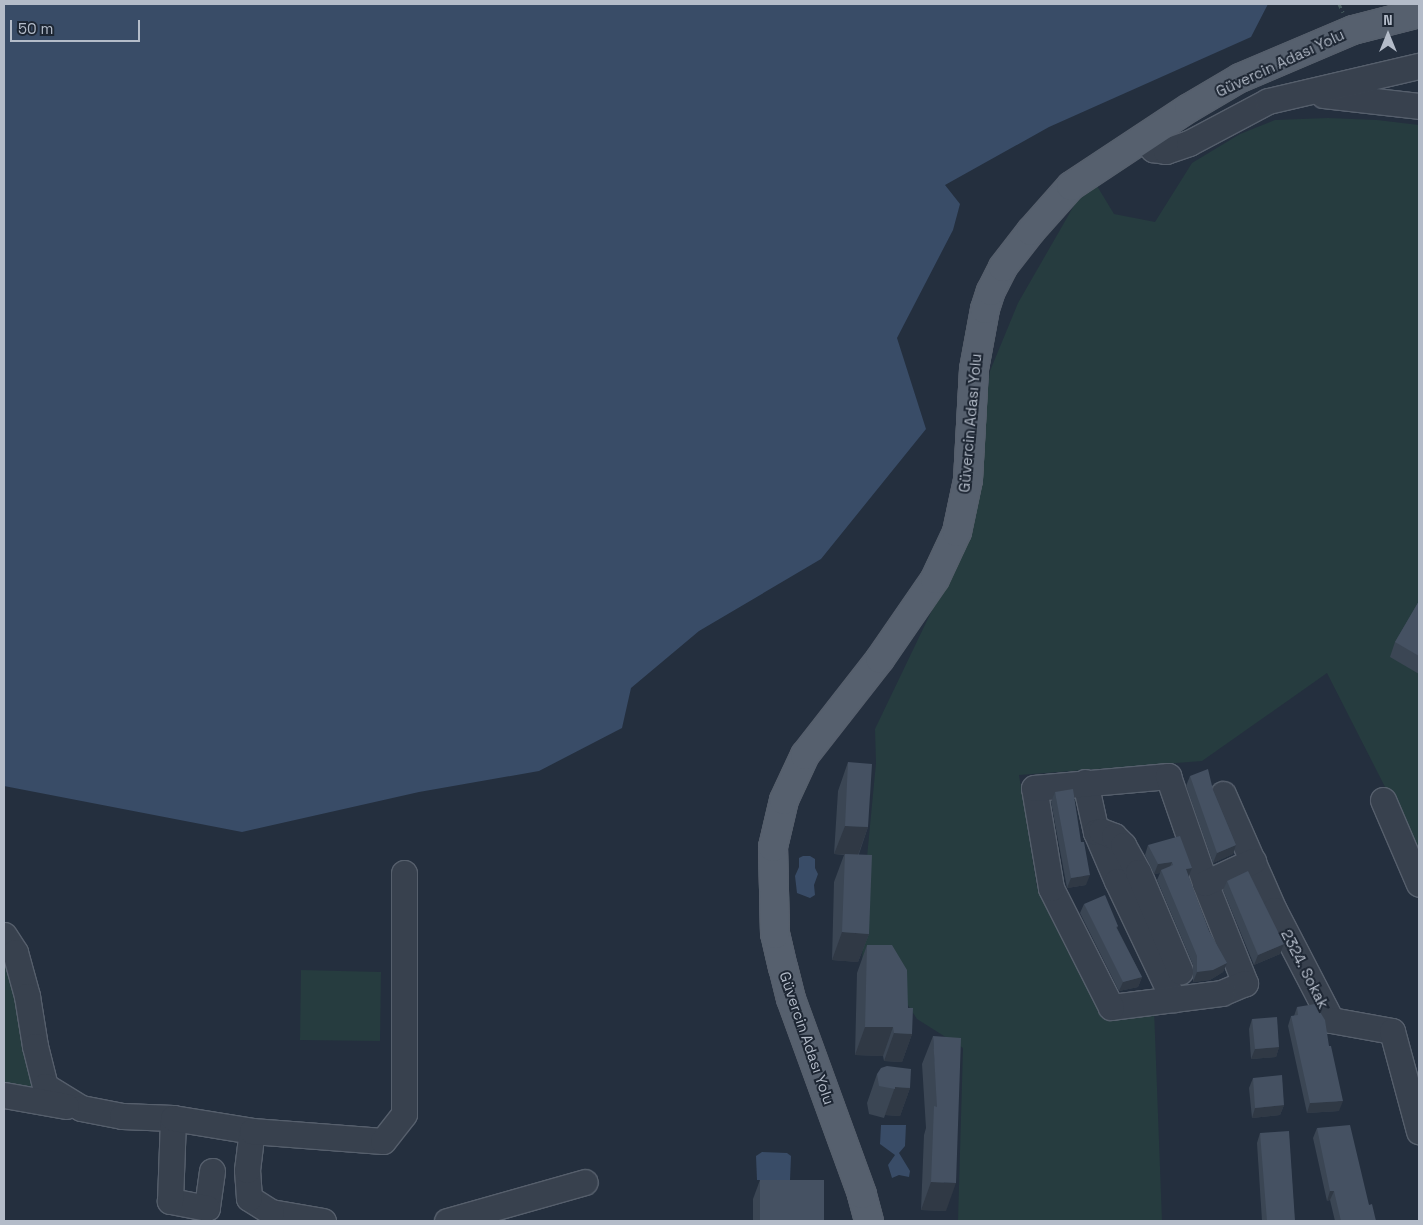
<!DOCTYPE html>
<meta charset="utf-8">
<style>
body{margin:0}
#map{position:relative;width:1423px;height:1225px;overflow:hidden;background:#242f3e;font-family:"Space Grotesk",sans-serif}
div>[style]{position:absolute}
.green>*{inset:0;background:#263c3f}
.water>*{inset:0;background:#394c67}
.path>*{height:3px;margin-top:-1.5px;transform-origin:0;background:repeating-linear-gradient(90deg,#44595c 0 4px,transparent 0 8px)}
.roads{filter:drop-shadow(1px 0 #565f6c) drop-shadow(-1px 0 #565f6c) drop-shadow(0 1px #565f6c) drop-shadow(0 -1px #565f6c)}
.minor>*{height:25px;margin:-12.5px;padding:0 12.5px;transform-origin:12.5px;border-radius:12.5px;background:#38414e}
.major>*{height:28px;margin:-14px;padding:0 14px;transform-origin:14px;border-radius:14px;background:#56606e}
.wall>*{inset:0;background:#3b4654}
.shaded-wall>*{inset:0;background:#303945}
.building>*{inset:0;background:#455162}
span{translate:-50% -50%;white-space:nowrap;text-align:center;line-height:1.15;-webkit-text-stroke:4px #1d2633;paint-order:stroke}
.street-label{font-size:15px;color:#b4bcc9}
.frame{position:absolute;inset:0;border:5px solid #b4bcc9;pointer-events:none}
.north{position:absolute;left:1363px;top:10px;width:50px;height:50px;-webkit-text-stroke:4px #1d2633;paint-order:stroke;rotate:0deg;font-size:14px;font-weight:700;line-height:20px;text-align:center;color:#b4bcc9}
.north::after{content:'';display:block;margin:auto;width:18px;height:22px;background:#b4bcc9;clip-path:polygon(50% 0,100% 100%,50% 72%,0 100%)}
.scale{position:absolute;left:10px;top:20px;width:130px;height:22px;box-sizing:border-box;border:2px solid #b4bcc9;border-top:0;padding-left:6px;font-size:15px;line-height:18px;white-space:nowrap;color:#b4bcc9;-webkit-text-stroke:4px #1d2633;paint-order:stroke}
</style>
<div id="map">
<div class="green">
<div style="clip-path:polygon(1328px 118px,1377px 120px,1419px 125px,1419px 861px,1409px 834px,1327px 673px,1202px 761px,1019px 775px,1037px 887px,1108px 1013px,1154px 1009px,1162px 1221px,958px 1221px,963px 1048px,917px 1019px,881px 964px,862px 965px,865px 878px,876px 763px,875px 729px,970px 531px,990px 371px,1018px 303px,1091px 176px,1114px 214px,1155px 222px,1192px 163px,1240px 134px,1275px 120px)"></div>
<div style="clip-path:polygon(4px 948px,48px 1097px,4px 1088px)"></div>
<div style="clip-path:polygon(301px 970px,381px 972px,380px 1041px,300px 1040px)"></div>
</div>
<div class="water">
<div style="clip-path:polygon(4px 4px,1268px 4px,1251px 37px,1049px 127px,945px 185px,960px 204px,953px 230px,897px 338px,926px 429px,821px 559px,699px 631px,631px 688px,622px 728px,539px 771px,419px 792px,242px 832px,4px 786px)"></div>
<div style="clip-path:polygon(803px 856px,810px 856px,815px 859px,815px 868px,818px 874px,814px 885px,815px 895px,810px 898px,797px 893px,795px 876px,799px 867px,799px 858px)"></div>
<div style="clip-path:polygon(881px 1125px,906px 1125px,905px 1146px,899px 1153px,910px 1171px,909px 1177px,899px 1175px,892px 1178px,888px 1165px,895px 1155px,880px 1144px)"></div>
<div style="clip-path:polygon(762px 1152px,787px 1153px,791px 1156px,790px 1180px,757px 1180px,756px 1156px)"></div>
</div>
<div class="path">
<div style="left:1339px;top:4px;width:9px;rotate:63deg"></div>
</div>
<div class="roads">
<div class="minor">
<div style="left:1323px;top:95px;width:97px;rotate:6.5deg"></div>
<div style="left:1142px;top:138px;width:16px;rotate:45deg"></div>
<div style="left:1153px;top:149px;width:13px;rotate:9deg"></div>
<div style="left:1166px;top:151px;width:24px;rotate:-19deg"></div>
<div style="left:1189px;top:143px;width:89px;rotate:-28deg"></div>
<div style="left:1268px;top:101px;width:155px;rotate:-13.1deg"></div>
<div style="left:1085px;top:782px;width:51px;rotate:77.6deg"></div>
<div style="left:1096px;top:832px;width:53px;rotate:66.8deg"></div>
<div style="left:1117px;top:881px;width:131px;rotate:64.6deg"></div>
<div style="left:1223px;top:794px;width:127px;rotate:66.3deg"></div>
<div style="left:1274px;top:910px;width:124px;rotate:62.6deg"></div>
<div style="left:1331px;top:1020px;width:62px;rotate:10.2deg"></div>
<div style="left:1392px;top:1031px;width:104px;rotate:74.9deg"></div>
<div style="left:1383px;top:800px;width:91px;rotate:66.8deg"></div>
<div style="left:1096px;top:832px;width:5px;rotate:-11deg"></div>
<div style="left:1101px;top:831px;width:14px;rotate:21deg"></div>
<div style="left:1114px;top:836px;width:13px;rotate:45deg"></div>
<div style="left:1123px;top:845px;width:31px;rotate:61deg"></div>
<div style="left:1138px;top:872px;width:108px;rotate:67deg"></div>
<div style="left:1205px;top:883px;width:108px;rotate:68.2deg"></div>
<div style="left:1245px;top:983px;width:25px;rotate:157deg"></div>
<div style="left:1222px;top:993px;width:112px;rotate:172.8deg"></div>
<div style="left:1111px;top:1007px;width:133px;rotate:-116.8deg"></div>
<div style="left:1051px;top:888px;width:101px;rotate:-99.6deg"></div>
<div style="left:1034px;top:788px;width:135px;rotate:-5.1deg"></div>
<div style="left:1168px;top:776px;width:113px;rotate:70.9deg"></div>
<div style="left:1205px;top:883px;width:53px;rotate:-24.6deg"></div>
<div style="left:4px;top:935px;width:20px;rotate:57deg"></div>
<div style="left:15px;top:952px;width:46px;rotate:74.7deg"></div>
<div style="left:27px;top:996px;width:51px;rotate:80.9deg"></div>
<div style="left:35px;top:1046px;width:41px;rotate:76deg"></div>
<div style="left:45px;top:1086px;width:42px;rotate:31.4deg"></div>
<div style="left:81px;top:1108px;width:42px;rotate:11deg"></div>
<div style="left:122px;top:1116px;width:51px;rotate:2.2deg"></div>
<div style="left:4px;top:1095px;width:63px;rotate:10.1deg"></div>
<div style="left:212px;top:1171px;width:37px;rotate:98deg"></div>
<div style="left:207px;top:1208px;width:38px;rotate:-169deg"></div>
<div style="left:170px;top:1201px;width:83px;rotate:-87.9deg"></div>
<div style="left:173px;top:1118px;width:80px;rotate:9.3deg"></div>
<div style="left:323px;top:1221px;width:53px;rotate:-170.2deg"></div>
<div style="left:271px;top:1212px;width:26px;rotate:-148deg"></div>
<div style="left:249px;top:1198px;width:28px;rotate:-94deg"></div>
<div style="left:247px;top:1170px;width:39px;rotate:-83deg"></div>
<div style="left:252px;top:1131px;width:131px;rotate:4.4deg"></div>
<div style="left:383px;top:1141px;width:34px;rotate:-52deg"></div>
<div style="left:404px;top:1114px;width:241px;rotate:-90deg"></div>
<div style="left:447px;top:1221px;width:143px;rotate:-15.8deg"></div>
</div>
<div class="major">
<div style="left:869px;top:1221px;width:28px;rotate:-105deg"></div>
<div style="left:862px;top:1194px;width:208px;rotate:-110deg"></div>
<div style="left:791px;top:999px;width:32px;rotate:-104deg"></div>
<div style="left:783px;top:968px;width:35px;rotate:-103deg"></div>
<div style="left:775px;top:934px;width:87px;rotate:-91.3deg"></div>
<div style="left:773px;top:847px;width:48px;rotate:-76.8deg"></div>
<div style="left:784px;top:800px;width:50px;rotate:-65deg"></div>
<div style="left:805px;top:755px;width:122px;rotate:-52deg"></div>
<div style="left:880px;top:659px;width:97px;rotate:-55.5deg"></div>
<div style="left:935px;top:579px;width:52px;rotate:-64.9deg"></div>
<div style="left:957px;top:532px;width:53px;rotate:-78.1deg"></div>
<div style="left:968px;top:480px;width:111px;rotate:-86.9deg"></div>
<div style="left:974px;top:369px;width:61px;rotate:-79.6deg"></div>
<div style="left:985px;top:309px;width:19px;rotate:-72deg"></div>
<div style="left:991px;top:291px;width:27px;rotate:-63deg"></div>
<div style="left:1003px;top:267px;width:46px;rotate:-52.1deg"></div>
<div style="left:1031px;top:231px;width:60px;rotate:-48.4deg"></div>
<div style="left:1071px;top:186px;width:141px;rotate:-33.5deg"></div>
<div style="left:1189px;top:108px;width:59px;rotate:-30.5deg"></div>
<div style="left:1240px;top:78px;width:123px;rotate:-23deg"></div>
<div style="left:1353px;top:30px;width:68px;rotate:-14.4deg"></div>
</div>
</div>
<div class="wall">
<div style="clip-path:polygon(1419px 601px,1419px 674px,1390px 657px,1395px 642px)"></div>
<div style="clip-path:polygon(848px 762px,868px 827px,859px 854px,869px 934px,858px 962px,832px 960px,834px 882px,844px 855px,834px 854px,838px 791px)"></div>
<div style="clip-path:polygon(1190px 776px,1213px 790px,1236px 845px,1233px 854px,1213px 863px,1186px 786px)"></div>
<div style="clip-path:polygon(1055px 792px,1086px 885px,1067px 888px,1051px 802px)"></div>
<div style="clip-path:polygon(1148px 845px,1192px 868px,1188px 876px,1209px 931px,1227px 963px,1223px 972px,1210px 980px,1193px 982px,1193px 965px,1157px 880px,1160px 873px,1154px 874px,1145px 855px)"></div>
<div style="clip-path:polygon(1227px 881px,1284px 944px,1280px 954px,1254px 965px,1223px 890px)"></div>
<div style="clip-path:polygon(1084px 904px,1118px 926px,1117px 928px,1142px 977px,1138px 987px,1119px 991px,1080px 913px)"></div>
<div style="clip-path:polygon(867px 945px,908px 1008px,912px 1034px,902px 1062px,884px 1061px,883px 1056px,855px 1055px,857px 973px)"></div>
<div style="clip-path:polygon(1297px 1007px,1329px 1046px,1339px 1111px,1307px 1113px,1288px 1026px,1291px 1016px,1294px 1016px)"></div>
<div style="clip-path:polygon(1252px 1019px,1279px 1047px,1276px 1057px,1251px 1059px,1249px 1029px)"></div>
<div style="clip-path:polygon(933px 1036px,946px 1211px,921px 1210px,924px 1135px,926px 1128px,922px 1064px)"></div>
<div style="clip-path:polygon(877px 1074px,910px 1088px,900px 1116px,885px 1115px,884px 1118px,869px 1114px,867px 1103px)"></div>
<div style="clip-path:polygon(1253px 1078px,1284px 1105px,1280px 1115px,1252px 1118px,1249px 1088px)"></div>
<div style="clip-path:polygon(1317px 1128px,1369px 1205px,1376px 1221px,1335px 1221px,1330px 1200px,1327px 1201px,1313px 1138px)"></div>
<div style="clip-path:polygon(1260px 1133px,1295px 1221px,1262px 1221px,1257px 1143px)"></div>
<div style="clip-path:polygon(760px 1180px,824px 1221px,753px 1221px,753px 1199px)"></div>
</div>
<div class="shaded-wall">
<div style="clip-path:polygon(845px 826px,868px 827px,858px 855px,834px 854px)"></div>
<div style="clip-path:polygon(1236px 845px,1233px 854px,1213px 863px,1217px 853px)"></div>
<div style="clip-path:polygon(1172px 862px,1168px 871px,1161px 870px,1160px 873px,1154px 874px,1158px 864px)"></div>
<div style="clip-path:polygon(1192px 868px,1188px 878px,1186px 869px)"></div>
<div style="clip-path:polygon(1090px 875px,1086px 885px,1067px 888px,1071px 878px)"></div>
<div style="clip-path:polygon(842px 932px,869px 934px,858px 962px,832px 960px)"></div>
<div style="clip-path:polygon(1284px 944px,1280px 954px,1254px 965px,1258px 955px)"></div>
<div style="clip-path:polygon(1227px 963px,1223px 972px,1210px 980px,1193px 982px,1197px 972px)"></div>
<div style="clip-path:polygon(1142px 977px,1138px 987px,1119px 991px,1123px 982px)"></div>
<div style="clip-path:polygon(865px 1027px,893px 1027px,883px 1056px,855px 1055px)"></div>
<div style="clip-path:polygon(894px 1033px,912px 1034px,902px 1062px,884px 1061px)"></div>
<div style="clip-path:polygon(1279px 1047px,1276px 1057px,1251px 1059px,1255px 1049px)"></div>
<div style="clip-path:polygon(895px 1087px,910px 1088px,900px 1116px,885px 1115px)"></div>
<div style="clip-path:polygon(1343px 1101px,1339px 1111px,1307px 1113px,1310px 1103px)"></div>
<div style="clip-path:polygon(1284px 1105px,1280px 1115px,1252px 1118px,1255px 1108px)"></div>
<div style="clip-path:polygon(931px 1182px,956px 1183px,946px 1211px,921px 1210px)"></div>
<div style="clip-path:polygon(1330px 1191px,1334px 1191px,1330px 1200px,1327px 1201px)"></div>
</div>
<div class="building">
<div style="clip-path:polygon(1419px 601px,1419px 656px,1395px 642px)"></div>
<div style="clip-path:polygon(848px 762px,872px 764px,868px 827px,845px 826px)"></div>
<div style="clip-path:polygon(1208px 769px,1213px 790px,1236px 845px,1217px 853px,1190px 776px)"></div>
<div style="clip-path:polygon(1073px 789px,1081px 842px,1084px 842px,1090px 875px,1071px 878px,1055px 792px)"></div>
<div style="clip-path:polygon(1180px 836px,1192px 868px,1186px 869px,1209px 931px,1227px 963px,1213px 970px,1197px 972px,1197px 956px,1161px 870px,1173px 865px,1172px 862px,1158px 864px,1148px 845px)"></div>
<div style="clip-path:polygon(845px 854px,872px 855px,869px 934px,842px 932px)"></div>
<div style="clip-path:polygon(1248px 871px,1284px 944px,1258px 955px,1227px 881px)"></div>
<div style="clip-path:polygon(1105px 895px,1118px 926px,1116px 927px,1142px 977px,1123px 982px,1084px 904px)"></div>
<div style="clip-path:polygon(867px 945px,892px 945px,907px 970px,908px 1008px,913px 1008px,912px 1034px,894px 1033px,893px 1027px,865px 1027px)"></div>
<div style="clip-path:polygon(1315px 1004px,1325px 1020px,1329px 1046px,1331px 1046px,1343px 1101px,1310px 1103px,1291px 1016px,1298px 1015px,1297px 1007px)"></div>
<div style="clip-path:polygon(1277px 1017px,1279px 1047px,1255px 1049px,1252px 1019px)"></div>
<div style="clip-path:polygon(933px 1036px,961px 1038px,956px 1183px,931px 1182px,934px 1106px,937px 1107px)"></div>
<div style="clip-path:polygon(887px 1066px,911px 1069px,910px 1088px,895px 1087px,895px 1089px,879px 1086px,877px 1074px,881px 1068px)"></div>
<div style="clip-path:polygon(1282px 1075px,1284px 1105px,1255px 1108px,1253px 1078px)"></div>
<div style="clip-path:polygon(1350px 1125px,1369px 1205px,1372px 1204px,1376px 1221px,1341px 1221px,1334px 1191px,1330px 1191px,1317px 1128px)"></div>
<div style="clip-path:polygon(1289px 1131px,1295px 1221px,1267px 1221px,1260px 1133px)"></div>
<div style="clip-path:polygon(760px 1180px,824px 1180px,824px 1221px,760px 1221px)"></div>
</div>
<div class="street-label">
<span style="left:1280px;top:63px;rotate:-25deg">Güvercin Adası Yolu</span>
<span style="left:970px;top:423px;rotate:-85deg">Güvercin Adası Yolu</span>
<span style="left:1305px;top:969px;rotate:63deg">2324. Sokak</span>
<span style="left:807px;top:1038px;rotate:71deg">Güvercin Adası Yolu</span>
</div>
<div class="frame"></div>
<div class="north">N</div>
<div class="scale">50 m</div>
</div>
